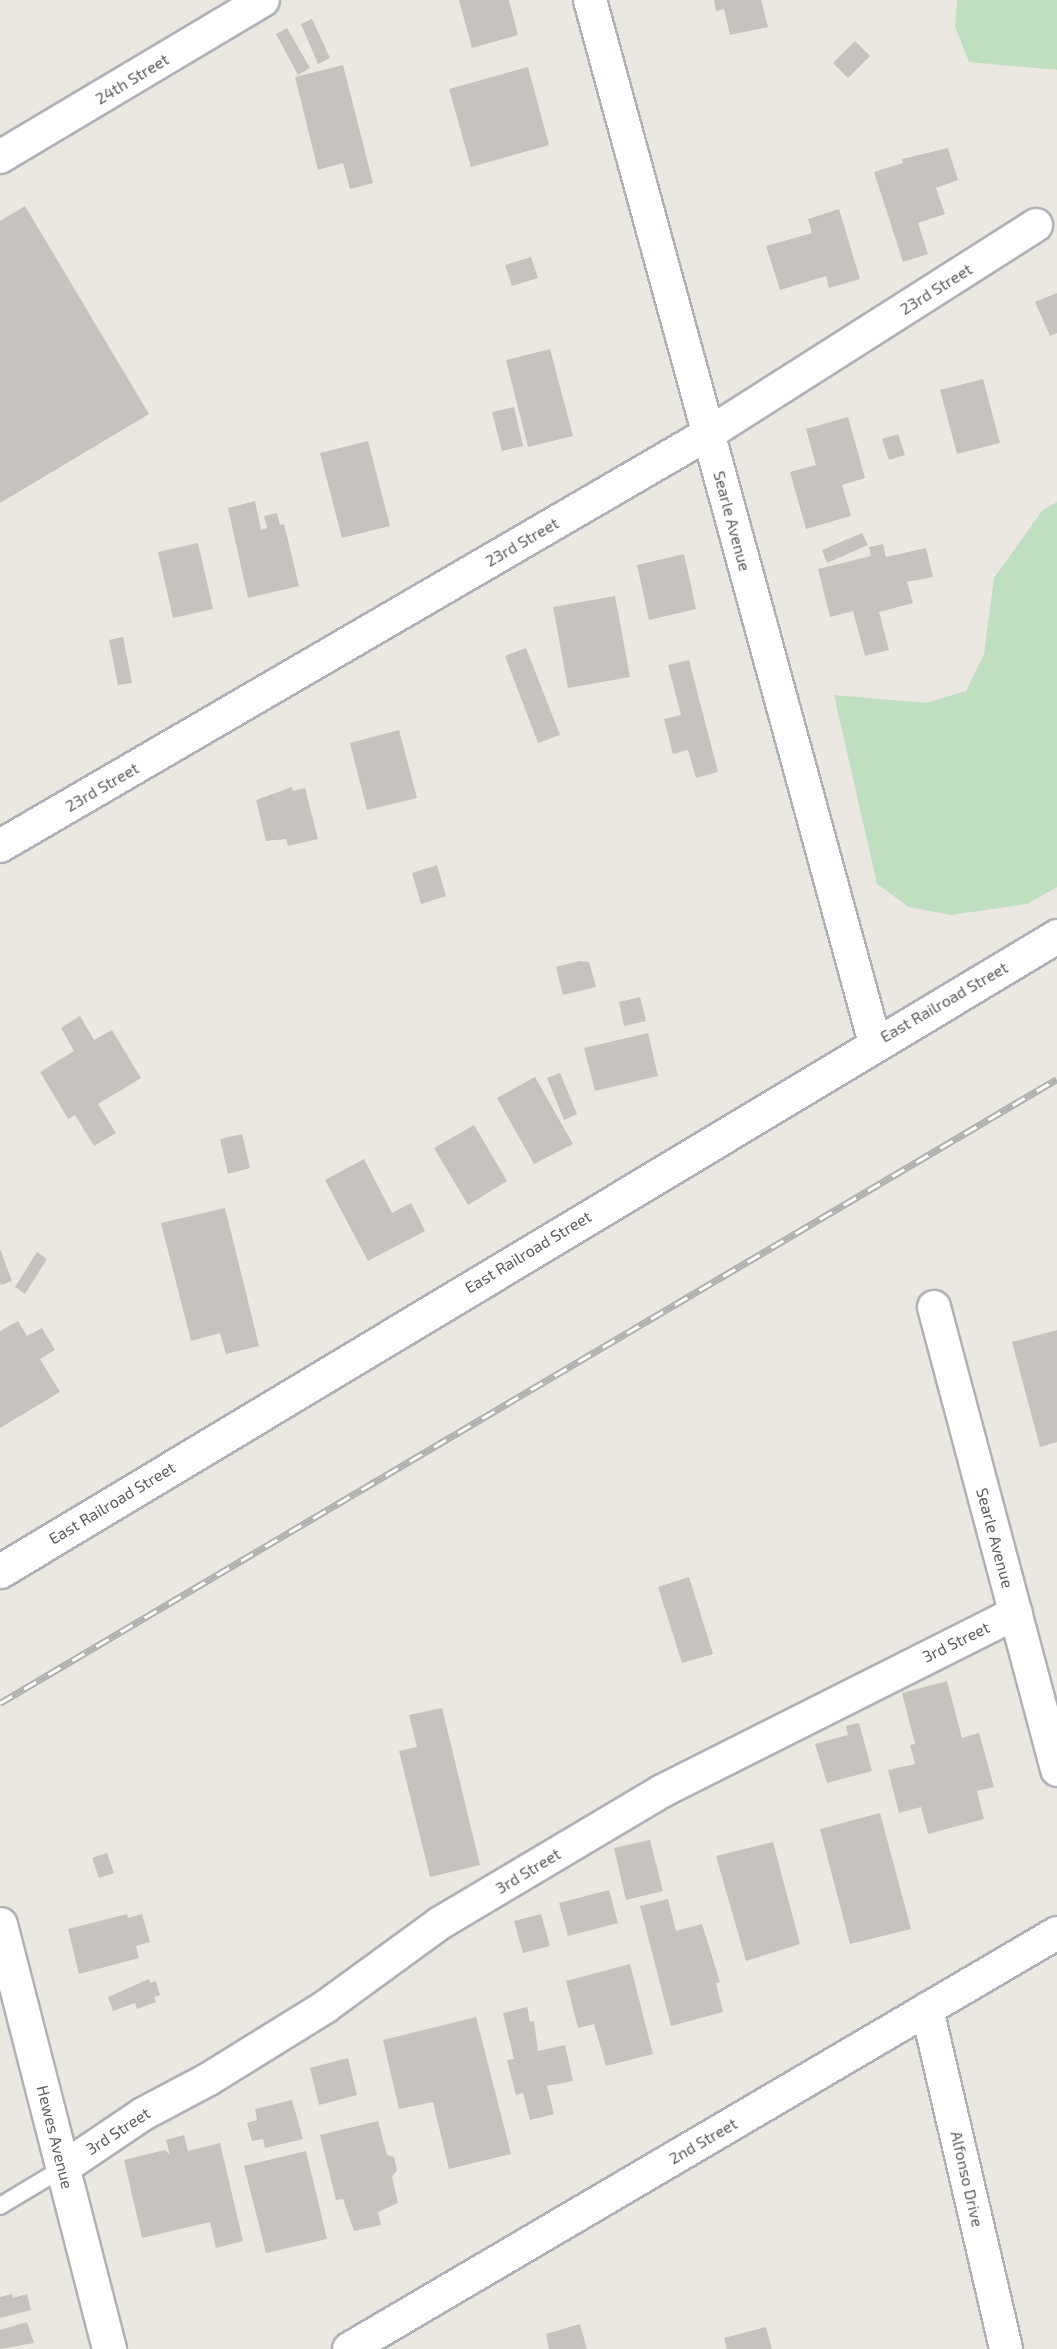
<!DOCTYPE html>
<style>
body{margin:0}
#map{position:relative;width:1057px;height:2349px;overflow:hidden;background:#eae8e1;font-family:"Exo 2",sans-serif}
div>[style]{position:absolute}
.green>*{inset:0;background:#c0dfc1}
.building>*{inset:0;background:#c6c3be}
.roads{filter:drop-shadow(2px 0 #aeb1b5) drop-shadow(-2px 0 #aeb1b5) drop-shadow(0 2px #aeb1b5) drop-shadow(0 -2px #aeb1b5)}
.service>*{height:16px;margin:-8px;padding:0 8px;transform-origin:8px;border-radius:8px;background:#fff}
.minor>*{height:32px;margin:-16px;padding:0 16px;transform-origin:16px;border-radius:16px;background:#fff}
.tertiary>*{height:33px;margin:-16.5px;padding:0 16.5px;transform-origin:16.5px;border-radius:16.5px;background:#fff}
.secondary>*{height:33px;margin:-16.5px;padding:0 16.5px;transform-origin:16.5px;border-radius:16.5px;background:#fff}
.rail>*{height:7px;margin-top:-3.5px;transform-origin:0;background:repeating-linear-gradient(90deg,#fff 0 14px,#afb0b0 0 28px);box-sizing:border-box;border-block:2px solid #afb0b0}
span{translate:-50% -50%;white-space:nowrap;text-align:center;line-height:1.15;-webkit-text-stroke:4.5px #fff;paint-order:stroke}
.street-label{font-size:16px;color:#595c60}
</style>
<div id="map">
<div class="green">
<div style="clip-path:polygon(957px 0,1057px 0,1057px 70px,969px 62px,955px 27px)"></div>
<div style="clip-path:polygon(1057px 502px,1057px 887px,1027px 904px,951px 915px,909px 907px,877px 884px,834px 695px,926px 703px,966px 691px,984px 654px,994px 578px,1042px 511px)"></div>
</div>
<div class="building">
<div style="clip-path:polygon(459px 0,509px 0,518px 35px,472px 48px)"></div>
<div style="clip-path:polygon(714px 0,761px 0,768px 27px,730px 35px,724px 9px,716px 11px)"></div>
<div style="clip-path:polygon(312px 19px,330px 58px,318px 64px,301px 24px)"></div>
<div style="clip-path:polygon(287px 28px,310px 68px,298px 75px,276px 34px)"></div>
<div style="clip-path:polygon(855px 41px,870px 56px,848px 78px,833px 63px)"></div>
<div style="clip-path:polygon(343px 65px,373px 183px,350px 189px,343px 163px,318px 170px,295px 77px)"></div>
<div style="clip-path:polygon(528px 67px,549px 145px,471px 167px,449px 89px)"></div>
<div style="clip-path:polygon(948px 148px,958px 180px,936px 188px,945px 214px,918px 223px,928px 254px,903px 262px,874px 172px,903px 163px,902px 159px)"></div>
<div style="clip-path:polygon(25px 206px,149px 414px,0 503px,0 221px)"></div>
<div style="clip-path:polygon(839px 209px,860px 279px,829px 288px,826px 276px,780px 290px,766px 246px,812px 233px,808px 219px)"></div>
<div style="clip-path:polygon(531px 257px,538px 278px,512px 286px,505px 265px)"></div>
<div style="clip-path:polygon(1057px 293px,1057px 333px,1050px 336px,1035px 302px)"></div>
<div style="clip-path:polygon(550px 349px,573px 436px,528px 447px,506px 360px)"></div>
<div style="clip-path:polygon(983px 379px,1000px 443px,957px 454px,940px 390px)"></div>
<div style="clip-path:polygon(514px 407px,523px 446px,502px 451px,492px 412px)"></div>
<div style="clip-path:polygon(848px 417px,865px 478px,842px 485px,851px 516px,806px 529px,790px 472px,816px 465px,806px 429px)"></div>
<div style="clip-path:polygon(898px 434px,905px 455px,889px 460px,882px 439px)"></div>
<div style="clip-path:polygon(368px 441px,390px 526px,342px 538px,320px 453px)"></div>
<div style="clip-path:polygon(255px 501px,261px 530px,267px 528px,264px 516px,277px 513px,280px 525px,284px 524px,299px 586px,248px 598px,228px 508px)"></div>
<div style="clip-path:polygon(862px 533px,868px 545px,827px 563px,822px 550px)"></div>
<div style="clip-path:polygon(198px 543px,213px 609px,173px 618px,158px 552px)"></div>
<div style="clip-path:polygon(883px 544px,886px 557px,926px 548px,933px 577px,907px 582px,913px 603px,879px 612px,889px 650px,865px 656px,853px 611px,830px 617px,818px 569px,871px 556px,869px 547px)"></div>
<div style="clip-path:polygon(684px 554px,696px 609px,649px 620px,637px 565px)"></div>
<div style="clip-path:polygon(615px 596px,630px 677px,568px 688px,553px 607px)"></div>
<div style="clip-path:polygon(123px 637px,132px 683px,118px 685px,109px 640px)"></div>
<div style="clip-path:polygon(526px 648px,560px 735px,538px 743px,505px 656px)"></div>
<div style="clip-path:polygon(689px 660px,718px 772px,696px 778px,688px 750px,673px 754px,664px 719px,681px 715px,668px 665px)"></div>
<div style="clip-path:polygon(399px 730px,417px 798px,367px 810px,350px 743px)"></div>
<div style="clip-path:polygon(292px 787px,293px 791px,305px 788px,318px 839px,288px 846px,286px 839px,266px 841px,256px 800px)"></div>
<div style="clip-path:polygon(437px 865px,446px 896px,421px 904px,412px 873px)"></div>
<div style="clip-path:polygon(579px 961px,589px 962px,596px 987px,563px 995px,556px 967px)"></div>
<div style="clip-path:polygon(640px 997px,646px 1021px,624px 1026px,619px 1002px)"></div>
<div style="clip-path:polygon(80px 1016px,94px 1040px,112px 1030px,141px 1078px,98px 1104px,116px 1133px,94px 1146px,75px 1115px,68px 1119px,40px 1072px,74px 1051px,61px 1028px)"></div>
<div style="clip-path:polygon(648px 1033px,658px 1076px,595px 1091px,584px 1048px)"></div>
<div style="clip-path:polygon(560px 1073px,577px 1114px,564px 1120px,547px 1078px)"></div>
<div style="clip-path:polygon(535px 1077px,573px 1144px,534px 1164px,497px 1098px)"></div>
<div style="clip-path:polygon(474px 1125px,507px 1181px,468px 1205px,434px 1148px)"></div>
<div style="clip-path:polygon(242px 1134px,250px 1168px,228px 1174px,220px 1139px)"></div>
<div style="clip-path:polygon(364px 1159px,392px 1213px,411px 1203px,425px 1231px,368px 1261px,325px 1180px)"></div>
<div style="clip-path:polygon(225px 1208px,259px 1346px,226px 1354px,220px 1333px,191px 1341px,161px 1223px)"></div>
<div style="clip-path:polygon(0 1249px,12px 1281px,1px 1285px,0 1282px)"></div>
<div style="clip-path:polygon(37px 1252px,47px 1259px,25px 1294px,15px 1287px)"></div>
<div style="clip-path:polygon(18px 1321px,27px 1336px,42px 1328px,55px 1350px,40px 1359px,60px 1392px,0 1428px,0 1331px)"></div>
<div style="clip-path:polygon(1057px 1330px,1057px 1442px,1040px 1447px,1012px 1342px)"></div>
<div style="clip-path:polygon(689px 1577px,713px 1654px,682px 1663px,658px 1587px)"></div>
<div style="clip-path:polygon(947px 1681px,962px 1738px,979px 1733px,994px 1787px,977px 1791px,984px 1819px,928px 1834px,921px 1807px,899px 1813px,888px 1770px,915px 1764px,910px 1745px,915px 1744px,902px 1693px)"></div>
<div style="clip-path:polygon(442px 1708px,480px 1865px,430px 1877px,399px 1751px,417px 1747px,409px 1715px)"></div>
<div style="clip-path:polygon(859px 1723px,872px 1771px,827px 1783px,815px 1744px,848px 1735px,846px 1726px)"></div>
<div style="clip-path:polygon(880px 1813px,911px 1929px,850px 1944px,820px 1829px)"></div>
<div style="clip-path:polygon(650px 1840px,663px 1891px,626px 1900px,614px 1848px)"></div>
<div style="clip-path:polygon(773px 1842px,800px 1944px,746px 1961px,716px 1856px)"></div>
<div style="clip-path:polygon(107px 1853px,114px 1873px,99px 1878px,92px 1858px)"></div>
<div style="clip-path:polygon(609px 1890px,618px 1923px,568px 1936px,559px 1903px)"></div>
<div style="clip-path:polygon(668px 1899px,676px 1931px,702px 1924px,720px 1982px,716px 1983px,723px 2012px,671px 2026px,640px 1906px)"></div>
<div style="clip-path:polygon(127px 1914px,128px 1918px,142px 1914px,150px 1942px,136px 1946px,139px 1958px,79px 1974px,68px 1929px)"></div>
<div style="clip-path:polygon(541px 1914px,550px 1946px,523px 1953px,514px 1921px)"></div>
<div style="clip-path:polygon(630px 1964px,653px 2054px,606px 2066px,594px 2024px,578px 2028px,566px 1981px)"></div>
<div style="clip-path:polygon(149px 1979px,150px 1983px,156px 1981px,160px 1995px,154px 1997px,156px 2002px,137px 2009px,135px 2003px,113px 2011px,108px 1997px)"></div>
<div style="clip-path:polygon(527px 2007px,530px 2022px,534px 2021px,538px 2051px,565px 2045px,573px 2081px,547px 2086px,554px 2114px,530px 2120px,523px 2093px,516px 2095px,507px 2060px,514px 2059px,503px 2013px)"></div>
<div style="clip-path:polygon(476px 2017px,511px 2154px,449px 2169px,433px 2102px,399px 2109px,383px 2040px)"></div>
<div style="clip-path:polygon(348px 2058px,357px 2095px,319px 2105px,310px 2068px)"></div>
<div style="clip-path:polygon(292px 2100px,303px 2139px,265px 2148px,263px 2139px,252px 2141px,247px 2123px,257px 2120px,255px 2109px)"></div>
<div style="clip-path:polygon(378px 2121px,387px 2155px,394px 2157px,397px 2170px,392px 2177px,398px 2203px,378px 2212px,381px 2225px,354px 2231px,343px 2199px,336px 2200px,320px 2135px)"></div>
<div style="clip-path:polygon(184px 2135px,188px 2151px,220px 2143px,243px 2241px,216px 2248px,210px 2222px,142px 2238px,124px 2160px,165px 2150px,170px 2155px,166px 2140px)"></div>
<div style="clip-path:polygon(306px 2151px,327px 2239px,266px 2253px,244px 2166px)"></div>
<div style="clip-path:polygon(12px 2294px,13px 2298px,27px 2294px,31px 2310px,0 2318px,0 2297px)"></div>
<div style="clip-path:polygon(27px 2322px,34px 2343px,0 2349px,0 2330px)"></div>
<div style="clip-path:polygon(580px 2324px,587px 2349px,549px 2349px,546px 2334px)"></div>
<div style="clip-path:polygon(766px 2327px,772px 2349px,727px 2349px,724px 2338px)"></div>
</div>
<div class="roads">
<div class="service">
<div style="left:0;top:2206px;width:74px;rotate:-31.1deg"></div>
</div>
<div class="minor">
<div style="left:590px;top:0;width:1081px;rotate:74.72deg"></div>
<div style="left:0;top:157px;width:306px;rotate:-30.8deg"></div>
<div style="left:0;top:846px;width:819px;rotate:-30.2deg"></div>
<div style="left:708px;top:434px;width:389px;rotate:-32.5deg"></div>
<div style="left:934px;top:1307px;width:479px;rotate:75.1deg"></div>
<div style="left:927px;top:2009px;width:349px;rotate:76.9deg"></div>
<div style="left:63px;top:2168px;width:97px;rotate:-34deg"></div>
<div style="left:143px;top:2114px;width:75px;rotate:-27.9deg"></div>
<div style="left:209px;top:2079px;width:137px;rotate:-31.8deg"></div>
<div style="left:325px;top:2007px;width:142px;rotate:-36.1deg"></div>
<div style="left:440px;top:1923px;width:258px;rotate:-30.7deg"></div>
<div style="left:662px;top:1791px;width:396px;rotate:-26.7deg"></div>
<div style="left:349px;top:2349px;width:821px;rotate:-30.44deg"></div>
</div>
<div class="tertiary">
<div style="left:0;top:1571px;width:1233px;rotate:-31deg"></div>
</div>
<div class="secondary">
<div style="left:0;top:1924px;width:439px;rotate:75.6deg"></div>
</div>
</div>
<div class="rail">
<div style="left:0;top:1703px;width:1227px;rotate:-30.56deg"></div>
</div>
<div class="street-label">
<span style="left:132px;top:79px;rotate:-31deg">24th Street</span>
<span style="left:936px;top:289px;rotate:-32deg">23rd Street</span>
<span style="left:732px;top:521px;rotate:75deg">Searle Avenue</span>
<span style="left:522px;top:542px;rotate:-30deg">23rd Street</span>
<span style="left:102px;top:787px;rotate:-30deg">23rd Street</span>
<span style="left:944px;top:1002px;rotate:-30deg">East Railroad Street</span>
<span style="left:528px;top:1252px;rotate:-31deg">East Railroad Street</span>
<span style="left:112px;top:1503px;rotate:-31deg">East Railroad Street</span>
<span style="left:995px;top:1538px;rotate:75deg">Searle Avenue</span>
<span style="left:956px;top:1642px;rotate:-26deg">3rd Street</span>
<span style="left:528px;top:1871px;rotate:-31deg">3rd Street</span>
<span style="left:118px;top:2131px;rotate:-33deg">3rd Street</span>
<span style="left:55px;top:2137px;rotate:76deg">Hewes Avenue</span>
<span style="left:703px;top:2141px;rotate:-30deg">2nd Street</span>
<span style="left:967px;top:2179px;rotate:77deg">Alfonso Drive</span>
</div>
</div>
